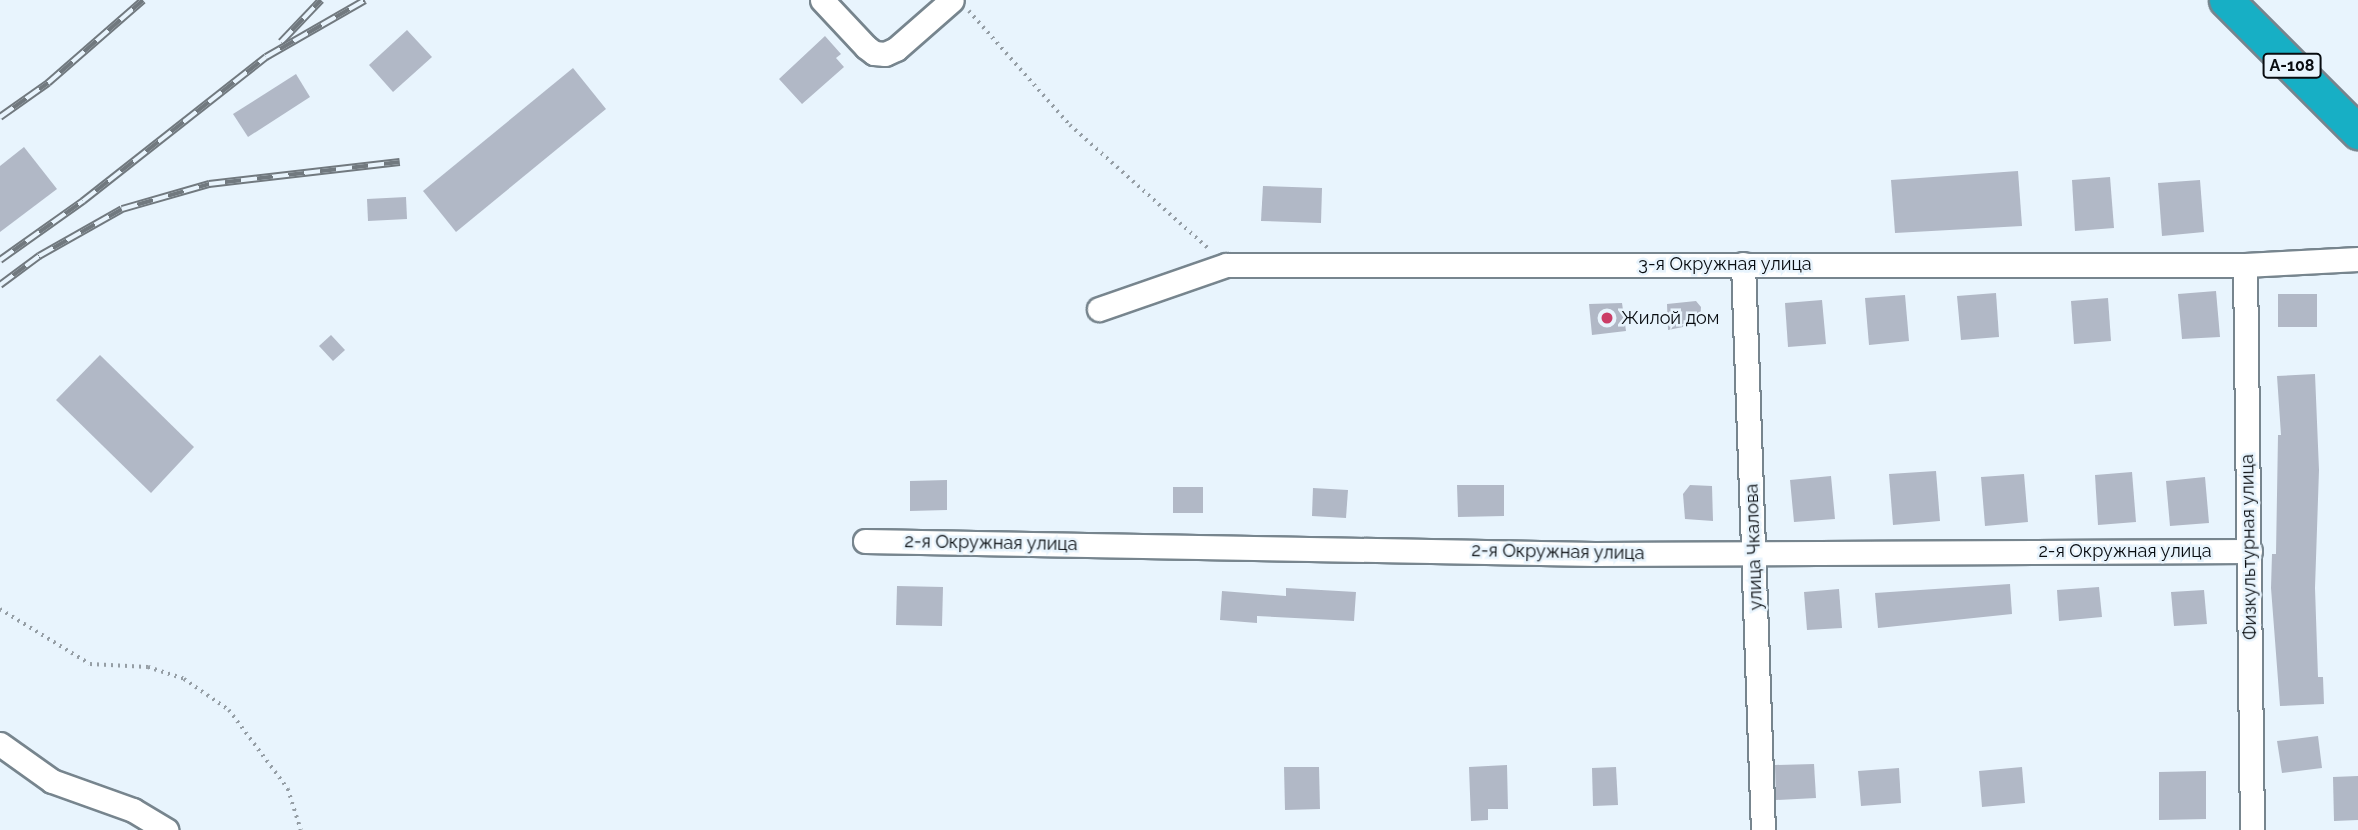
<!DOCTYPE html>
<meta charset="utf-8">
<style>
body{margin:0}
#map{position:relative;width:2358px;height:830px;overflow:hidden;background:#e8f4fd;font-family:Raleway,sans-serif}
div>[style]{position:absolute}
.building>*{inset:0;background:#b1b8c6}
.path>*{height:3.5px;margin-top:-1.75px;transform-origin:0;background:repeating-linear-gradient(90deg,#959ea5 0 2px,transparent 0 7px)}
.roads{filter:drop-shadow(2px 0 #77858e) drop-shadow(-2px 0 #77858e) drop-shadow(0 2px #77858e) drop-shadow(0 -2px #77858e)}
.minor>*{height:23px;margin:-11.5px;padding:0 11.5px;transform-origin:11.5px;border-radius:11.5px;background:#fff}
.highway>*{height:33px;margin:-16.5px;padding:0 16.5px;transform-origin:16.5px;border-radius:16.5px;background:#17afc5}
.rail>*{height:8px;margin-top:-4px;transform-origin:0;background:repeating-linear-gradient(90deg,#e8f4fd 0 16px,#71797f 0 32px);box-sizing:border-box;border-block:2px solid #71797f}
.dots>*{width:19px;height:19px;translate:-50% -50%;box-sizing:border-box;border:4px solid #e8f4fd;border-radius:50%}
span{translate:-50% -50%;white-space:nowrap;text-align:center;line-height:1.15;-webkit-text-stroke:5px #e8f4fd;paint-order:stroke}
.shield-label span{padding:2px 5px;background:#e8f4fd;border:2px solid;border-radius:5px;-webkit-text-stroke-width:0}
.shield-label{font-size:16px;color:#080c10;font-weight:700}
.street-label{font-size:18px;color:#080c10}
.poi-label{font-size:18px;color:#080c10}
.left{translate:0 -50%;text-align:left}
</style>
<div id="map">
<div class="building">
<div style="clip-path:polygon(407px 30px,432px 57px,393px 92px,369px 65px)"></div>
<div style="clip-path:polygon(825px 36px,841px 54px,836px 58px,844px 67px,802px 104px,779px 79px)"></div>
<div style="clip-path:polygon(573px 68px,606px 109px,456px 232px,423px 191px)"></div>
<div style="clip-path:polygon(296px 74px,310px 97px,248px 137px,233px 114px)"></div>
<div style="clip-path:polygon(24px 147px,57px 189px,0 232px,0 166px)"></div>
<div style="clip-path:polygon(2018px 171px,2022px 226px,1895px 233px,1891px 180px)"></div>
<div style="clip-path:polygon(2110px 177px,2114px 228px,2075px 231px,2072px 180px)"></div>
<div style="clip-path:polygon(2200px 180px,2204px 232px,2162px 236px,2158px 183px)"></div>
<div style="clip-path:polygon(1263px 186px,1322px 188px,1321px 223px,1261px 221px)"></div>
<div style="clip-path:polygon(406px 197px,407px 219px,368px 221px,367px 199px)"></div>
<div style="clip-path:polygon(2216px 291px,2220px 337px,2182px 339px,2178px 294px)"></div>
<div style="clip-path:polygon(1996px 293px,1999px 337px,1961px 340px,1957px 296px)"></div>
<div style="clip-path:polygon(2278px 294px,2317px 294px,2317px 327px,2278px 327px)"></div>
<div style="clip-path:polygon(1905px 295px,1909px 341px,1869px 345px,1865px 298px)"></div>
<div style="clip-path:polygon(2108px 298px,2111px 341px,2074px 344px,2071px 301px)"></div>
<div style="clip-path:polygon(1822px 300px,1826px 344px,1788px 347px,1785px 303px)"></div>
<div style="clip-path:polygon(1696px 301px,1701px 307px,1700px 322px,1684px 323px,1683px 327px,1668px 330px,1667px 304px)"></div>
<div style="clip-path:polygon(1622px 303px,1626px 331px,1592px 335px,1589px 304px)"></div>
<div style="clip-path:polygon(331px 335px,345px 350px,333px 361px,319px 346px)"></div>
<div style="clip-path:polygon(100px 355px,194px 447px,151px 493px,56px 400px)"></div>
<div style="clip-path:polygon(2315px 374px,2319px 470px,2315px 588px,2318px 677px,2323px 677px,2324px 704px,2280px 706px,2271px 588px,2272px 554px,2276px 554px,2278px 435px,2281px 435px,2277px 376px)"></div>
<div style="clip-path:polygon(1936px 471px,1940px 521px,1893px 525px,1889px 474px)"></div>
<div style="clip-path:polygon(2132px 472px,2136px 522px,2098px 525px,2095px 475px)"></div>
<div style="clip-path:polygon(2024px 474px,2028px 522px,1985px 526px,1981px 477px)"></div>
<div style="clip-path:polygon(1831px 476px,1835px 519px,1794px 522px,1790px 480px)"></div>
<div style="clip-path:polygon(2205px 477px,2209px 523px,2170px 526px,2166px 481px)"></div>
<div style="clip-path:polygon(947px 480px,947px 510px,910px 511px,910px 481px)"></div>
<div style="clip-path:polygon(1457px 485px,1504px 485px,1504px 516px,1458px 517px)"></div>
<div style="clip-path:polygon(1690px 485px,1712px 486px,1713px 521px,1685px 519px,1683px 494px)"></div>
<div style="clip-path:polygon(1173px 487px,1203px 487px,1203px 513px,1173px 513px)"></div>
<div style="clip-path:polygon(1313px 488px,1348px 490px,1346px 518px,1312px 516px)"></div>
<div style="clip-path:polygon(2010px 584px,2012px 614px,1878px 628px,1875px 593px)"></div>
<div style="clip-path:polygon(897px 586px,943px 587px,942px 626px,896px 625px)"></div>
<div style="clip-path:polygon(2099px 587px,2102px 617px,2059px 621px,2057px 590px)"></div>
<div style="clip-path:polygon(1286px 588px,1356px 592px,1354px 621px,1257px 616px,1257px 623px,1220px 620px,1222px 591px,1286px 596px)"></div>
<div style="clip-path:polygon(1839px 589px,1842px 628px,1807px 630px,1804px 592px)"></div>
<div style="clip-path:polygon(2204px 590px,2207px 624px,2174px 626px,2171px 592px)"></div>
<div style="clip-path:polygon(2318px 736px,2322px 768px,2282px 773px,2277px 741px)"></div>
<div style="clip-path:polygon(1814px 764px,1816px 798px,1776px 800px,1775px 765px)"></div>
<div style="clip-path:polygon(1507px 765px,1508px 809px,1488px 809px,1488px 820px,1471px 821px,1469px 767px)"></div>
<div style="clip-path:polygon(1284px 767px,1319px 767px,1320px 809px,1285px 810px)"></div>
<div style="clip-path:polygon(1616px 767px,1618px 805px,1593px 806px,1592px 768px)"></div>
<div style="clip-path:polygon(2022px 767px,2025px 803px,1982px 807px,1979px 771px)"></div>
<div style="clip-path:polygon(1899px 768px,1901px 803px,1861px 806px,1858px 771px)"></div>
<div style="clip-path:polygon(2206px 771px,2206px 819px,2159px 820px,2159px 772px)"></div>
<div style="clip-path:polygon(2358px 776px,2358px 820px,2334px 821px,2333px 777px)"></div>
</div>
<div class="path">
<div style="left:969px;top:11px;width:152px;rotate:48.5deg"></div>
<div style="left:1070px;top:125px;width:186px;rotate:41.7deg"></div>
<div style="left:0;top:609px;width:105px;rotate:31.4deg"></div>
<div style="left:90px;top:664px;width:58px;rotate:3deg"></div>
<div style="left:148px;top:667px;width:38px;rotate:18deg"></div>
<div style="left:184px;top:679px;width:55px;rotate:34.6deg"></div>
<div style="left:229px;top:710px;width:99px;rotate:53.2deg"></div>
<div style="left:288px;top:789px;width:43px;rotate:72.4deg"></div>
</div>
<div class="roads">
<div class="minor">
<div style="left:822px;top:0;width:64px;rotate:46.9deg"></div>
<div style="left:866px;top:47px;width:10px;rotate:37deg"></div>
<div style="left:874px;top:53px;width:11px;rotate:5deg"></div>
<div style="left:885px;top:54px;width:12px;rotate:-24deg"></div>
<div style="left:896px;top:49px;width:74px;rotate:-41.2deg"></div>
<div style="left:1743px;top:264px;width:566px;rotate:87.98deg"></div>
<div style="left:2245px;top:265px;width:565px;rotate:89.29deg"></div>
<div style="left:1099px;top:309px;width:134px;rotate:-19.1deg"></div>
<div style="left:1226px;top:265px;width:1019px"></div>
<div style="left:2245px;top:265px;width:113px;rotate:-3deg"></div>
<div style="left:865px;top:541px;width:730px;rotate:1.02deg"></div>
<div style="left:1595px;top:554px;width:655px;rotate:-0.26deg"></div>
<div style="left:0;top:744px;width:64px;rotate:35.4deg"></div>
<div style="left:52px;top:781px;width:86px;rotate:19.7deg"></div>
<div style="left:133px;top:810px;width:39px;rotate:31deg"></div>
</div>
<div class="highway">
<div style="left:2226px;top:0;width:187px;rotate:45deg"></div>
</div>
</div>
<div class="rail">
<div style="left:281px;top:42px;width:58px;rotate:-46.4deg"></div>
<div style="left:0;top:117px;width:59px;rotate:-35.3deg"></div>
<div style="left:48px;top:83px;width:126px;rotate:-41.1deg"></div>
<div style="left:0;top:260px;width:102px;rotate:-35.4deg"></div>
<div style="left:83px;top:201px;width:233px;rotate:-38.2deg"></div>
<div style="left:266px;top:57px;width:114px;rotate:-29.9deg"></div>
<div style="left:0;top:285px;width:49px;rotate:-36.6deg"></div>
<div style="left:39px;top:256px;width:95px;rotate:-29.5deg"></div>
<div style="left:122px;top:209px;width:91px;rotate:-16deg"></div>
<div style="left:209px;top:184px;width:192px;rotate:-6.6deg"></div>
</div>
<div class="dots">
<div style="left:1607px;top:318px;background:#cb3d67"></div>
</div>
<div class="shield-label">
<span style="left:2292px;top:66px">А-108</span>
</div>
<div class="street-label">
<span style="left:1725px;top:264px">3-я Окружная улица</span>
<span style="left:991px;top:543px;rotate:1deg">2-я Окружная улица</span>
<span style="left:1754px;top:547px;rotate:-92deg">улица Чкалова</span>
<span style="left:2249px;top:547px;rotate:-91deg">Физкультурная улица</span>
<span style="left:2125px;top:551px">2-я Окружная улица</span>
<span style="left:1558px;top:552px;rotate:1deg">2-я Окружная улица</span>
</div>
<div class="poi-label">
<span class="left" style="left:1621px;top:318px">Жилой дом</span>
</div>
</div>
